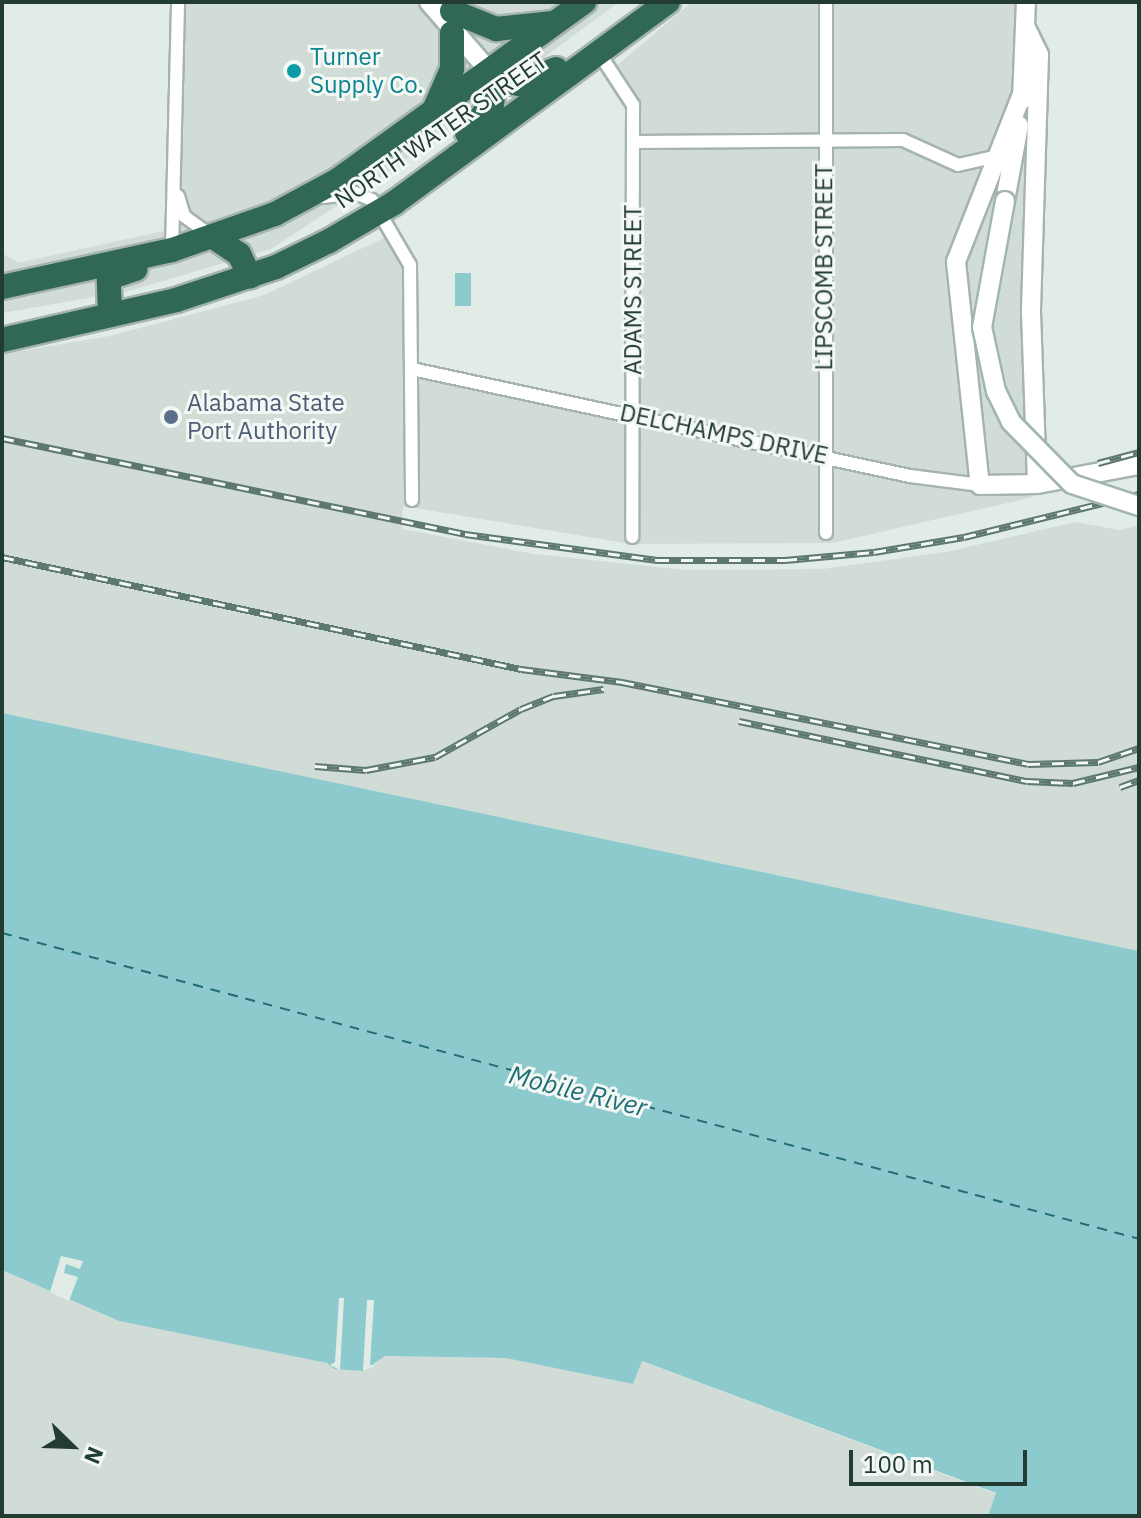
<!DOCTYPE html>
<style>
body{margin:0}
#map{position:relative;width:1141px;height:1518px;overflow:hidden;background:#e2ece7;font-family:"IBM Plex Sans",sans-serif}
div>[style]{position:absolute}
.built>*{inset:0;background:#d1dcd6}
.water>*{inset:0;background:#8dcace}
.pier>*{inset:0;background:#e2ece7}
.ferry>*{height:2px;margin-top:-1px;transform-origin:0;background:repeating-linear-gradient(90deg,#206f76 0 10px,transparent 0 18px)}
.roads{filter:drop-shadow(2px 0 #a5b4ad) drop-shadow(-2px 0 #a5b4ad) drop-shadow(0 2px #a5b4ad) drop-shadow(0 -2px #a5b4ad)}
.street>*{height:12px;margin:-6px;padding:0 6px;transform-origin:6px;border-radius:6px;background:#fff}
.secondary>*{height:18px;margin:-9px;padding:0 9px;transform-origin:9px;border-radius:9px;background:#fff}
.highway>*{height:24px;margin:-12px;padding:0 12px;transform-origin:12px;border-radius:12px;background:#306757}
.rail>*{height:7px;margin-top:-3.5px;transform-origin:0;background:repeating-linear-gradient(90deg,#f3f8f5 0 12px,#5d786e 0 24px);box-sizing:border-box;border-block:2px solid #5d786e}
.bridges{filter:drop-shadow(2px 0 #a1b7ae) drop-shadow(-2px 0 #a1b7ae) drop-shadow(0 2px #a1b7ae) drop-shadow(0 -2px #a1b7ae)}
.secondary-bridge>*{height:18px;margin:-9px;padding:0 9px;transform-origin:9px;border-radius:9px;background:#fff}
.dots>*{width:22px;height:22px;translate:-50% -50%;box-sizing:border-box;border:4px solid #f3f8f5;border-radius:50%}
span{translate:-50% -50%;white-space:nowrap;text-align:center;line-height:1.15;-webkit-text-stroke:6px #f3f8f5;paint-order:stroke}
.culture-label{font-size:24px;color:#0d838f}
.left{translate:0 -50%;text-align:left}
.street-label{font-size:24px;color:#233c33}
.service-label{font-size:24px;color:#4e5e75}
.water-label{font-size:26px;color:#206f76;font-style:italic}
.frame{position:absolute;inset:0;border:4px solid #233c33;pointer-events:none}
.north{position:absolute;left:32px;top:1406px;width:80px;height:80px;-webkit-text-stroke:6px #f3f8f5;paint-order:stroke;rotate:113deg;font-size:22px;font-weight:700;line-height:32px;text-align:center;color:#233c33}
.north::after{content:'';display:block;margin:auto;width:28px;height:36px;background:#233c33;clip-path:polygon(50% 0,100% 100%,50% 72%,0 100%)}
.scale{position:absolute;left:849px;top:1450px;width:178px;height:36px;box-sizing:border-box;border:4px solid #233c33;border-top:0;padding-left:10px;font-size:24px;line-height:28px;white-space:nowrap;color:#233c33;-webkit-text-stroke:6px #f3f8f5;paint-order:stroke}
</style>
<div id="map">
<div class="built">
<div style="clip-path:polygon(172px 2px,619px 2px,394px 168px,271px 249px,129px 291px,2px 313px,2px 253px,18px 263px,168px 230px)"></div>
<div style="clip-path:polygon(692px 2px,1032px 2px,1033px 497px,833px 543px,631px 544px,403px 506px,402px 529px,535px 554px,685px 570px,823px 569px,951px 551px,1075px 522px,1120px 530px,1139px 525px,1139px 951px,2px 713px,2px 354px,110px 336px,264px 295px,386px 237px,405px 264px,404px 362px,626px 407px,628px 105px,609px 72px)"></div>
<div style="clip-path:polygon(2px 1270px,119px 1321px,327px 1363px,334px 1369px,363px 1371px,385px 1356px,506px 1358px,633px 1384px,641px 1361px,996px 1494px,988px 1516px,2px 1516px)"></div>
</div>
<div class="water">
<div style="clip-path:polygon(455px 273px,471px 273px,471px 306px,455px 306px)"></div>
<div style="clip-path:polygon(2px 713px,1139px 951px,1139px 1516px,988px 1516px,996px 1493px,642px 1361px,633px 1384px,506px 1358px,385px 1356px,363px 1371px,334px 1369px,327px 1363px,119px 1321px,2px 1270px)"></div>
</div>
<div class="pier">
<div style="clip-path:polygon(61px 1256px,83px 1261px,80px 1269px,66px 1264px,64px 1273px,78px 1277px,69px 1301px,50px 1292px)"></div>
<div style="clip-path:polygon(339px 1298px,344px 1298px,340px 1370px,330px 1365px,335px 1362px)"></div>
<div style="clip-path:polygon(367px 1300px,374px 1300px,370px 1365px,375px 1366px,363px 1371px)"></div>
</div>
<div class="ferry">
<div style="left:2px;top:933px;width:1177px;rotate:15.06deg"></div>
</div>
<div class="roads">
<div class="street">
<div style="left:599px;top:53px;width:62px;rotate:56.8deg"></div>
<div style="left:633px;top:105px;width:432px;rotate:90.1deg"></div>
<div style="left:634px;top:142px;width:269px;rotate:-0.4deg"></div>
<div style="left:903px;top:140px;width:60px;rotate:24.4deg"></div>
<div style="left:958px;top:165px;width:41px;rotate:-12.7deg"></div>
<div style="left:178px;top:196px;width:21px;rotate:73deg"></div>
<div style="left:184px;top:216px;width:32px;rotate:36deg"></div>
<div style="left:323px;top:197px;width:32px;rotate:-7deg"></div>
<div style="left:355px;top:193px;width:18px;rotate:22deg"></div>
<div style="left:372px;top:200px;width:75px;rotate:59.7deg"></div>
<div style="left:410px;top:265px;width:235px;rotate:89.5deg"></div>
<div style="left:172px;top:250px;width:248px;rotate:-88.6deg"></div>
<div style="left:412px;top:369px;width:509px;rotate:12.13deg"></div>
<div style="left:910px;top:476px;width:71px;rotate:7.3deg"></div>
<div style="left:826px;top:533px;width:531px;rotate:-90deg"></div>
</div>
<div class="secondary">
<div style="left:429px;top:2px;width:93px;rotate:48.9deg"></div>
<div style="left:1026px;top:28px;width:30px;rotate:64deg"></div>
<div style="left:1039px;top:55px;width:257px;rotate:91.8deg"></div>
<div style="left:1031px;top:312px;width:172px;rotate:88deg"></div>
<div style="left:1024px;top:89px;width:186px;rotate:111.5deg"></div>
<div style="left:956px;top:262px;width:224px;rotate:83.9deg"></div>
<div style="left:980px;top:485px;width:57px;rotate:-1deg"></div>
<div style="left:1037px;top:484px;width:104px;rotate:-10.6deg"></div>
<div style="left:1022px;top:100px;width:98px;rotate:-87.7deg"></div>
<div style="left:1005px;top:201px;width:77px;rotate:-79.6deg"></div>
</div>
<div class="highway">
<div style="left:452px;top:11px;width:48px;rotate:22.2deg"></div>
<div style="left:496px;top:29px;width:55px;rotate:-6.2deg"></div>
<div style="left:490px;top:72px;width:14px;rotate:39deg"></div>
<div style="left:501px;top:81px;width:18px;rotate:9deg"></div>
<div style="left:519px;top:84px;width:40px;rotate:-22deg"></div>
<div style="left:434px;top:110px;width:45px;rotate:-66.3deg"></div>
<div style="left:452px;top:69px;width:36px;rotate:-90deg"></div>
<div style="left:467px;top:133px;width:38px;rotate:-49deg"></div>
<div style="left:492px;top:104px;width:21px;rotate:-82deg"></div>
<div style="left:495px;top:83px;width:12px;rotate:-114deg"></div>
<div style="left:215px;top:238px;width:29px;rotate:34deg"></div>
<div style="left:239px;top:254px;width:25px;rotate:64deg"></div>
<div style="left:2px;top:287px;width:174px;rotate:-12.3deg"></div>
<div style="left:172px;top:250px;width:109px;rotate:-19.3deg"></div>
<div style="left:275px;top:214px;width:72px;rotate:-28.4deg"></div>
<div style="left:338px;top:180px;width:304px;rotate:-35.9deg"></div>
<div style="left:110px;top:315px;width:37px;rotate:-92deg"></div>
<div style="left:109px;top:278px;width:28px;rotate:-19deg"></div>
<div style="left:2px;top:340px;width:179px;rotate:-12.9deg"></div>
<div style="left:176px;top:300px;width:105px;rotate:-18.3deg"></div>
<div style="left:276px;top:267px;width:59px;rotate:-26.1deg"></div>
<div style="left:329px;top:241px;width:75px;rotate:-30.3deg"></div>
<div style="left:394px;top:203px;width:340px;rotate:-36.3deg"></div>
</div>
</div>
<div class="rail">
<div style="left:2px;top:438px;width:473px;rotate:11.7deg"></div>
<div style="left:465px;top:534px;width:194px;rotate:7.7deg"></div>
<div style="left:657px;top:560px;width:128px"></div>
<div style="left:785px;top:560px;width:89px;rotate:-5.1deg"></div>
<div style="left:874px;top:552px;width:91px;rotate:-9.5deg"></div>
<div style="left:964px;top:537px;width:180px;rotate:-13.8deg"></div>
<div style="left:1098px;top:463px;width:42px;rotate:-15deg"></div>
<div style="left:2px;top:557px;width:531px;rotate:12.18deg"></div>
<div style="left:521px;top:669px;width:102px;rotate:7.3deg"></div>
<div style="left:622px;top:682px;width:414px;rotate:11.4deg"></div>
<div style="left:1028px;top:764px;width:70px;rotate:-1.6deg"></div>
<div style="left:1098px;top:762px;width:43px;rotate:-18.9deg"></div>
<div style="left:739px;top:721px;width:294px;rotate:11.8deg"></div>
<div style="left:1027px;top:781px;width:46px;rotate:2.5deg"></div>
<div style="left:1073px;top:783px;width:68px;rotate:-13.6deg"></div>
<div style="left:315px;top:766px;width:51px;rotate:4.5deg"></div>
<div style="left:366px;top:770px;width:70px;rotate:-10.7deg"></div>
<div style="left:435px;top:757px;width:98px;rotate:-29.2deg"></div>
<div style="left:521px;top:709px;width:35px;rotate:-22deg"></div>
<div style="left:554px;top:696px;width:50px;rotate:-8deg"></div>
<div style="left:1120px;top:787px;width:20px;rotate:-20deg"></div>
</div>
<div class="bridges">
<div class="secondary-bridge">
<div style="left:1005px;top:201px;width:128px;rotate:100.3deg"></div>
<div style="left:982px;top:327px;width:66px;rotate:77.7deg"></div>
<div style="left:996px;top:391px;width:34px;rotate:64deg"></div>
<div style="left:1011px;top:422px;width:87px;rotate:45.5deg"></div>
<div style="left:1072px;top:484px;width:71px;rotate:18.2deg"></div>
</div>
</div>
<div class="dots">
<div style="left:294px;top:71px;background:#0f9aa8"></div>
<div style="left:171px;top:417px;background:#5c6f8a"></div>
</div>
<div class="culture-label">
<span class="left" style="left:310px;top:71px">Turner<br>Supply Co.</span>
</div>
<div class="street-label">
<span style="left:441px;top:130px;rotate:-35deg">NORTH WATER STREET</span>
<span style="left:824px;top:267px;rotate:-90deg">LIPSCOMB STREET</span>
<span style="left:633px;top:290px;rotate:-90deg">ADAMS STREET</span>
<span style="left:724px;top:434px;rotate:12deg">DELCHAMPS DRIVE</span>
</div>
<div class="service-label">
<span class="left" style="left:187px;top:417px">Alabama State<br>Port Authority</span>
</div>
<div class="water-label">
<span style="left:578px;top:1091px;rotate:14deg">Mobile River</span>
</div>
<div class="frame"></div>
<div class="north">N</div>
<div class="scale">100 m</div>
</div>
